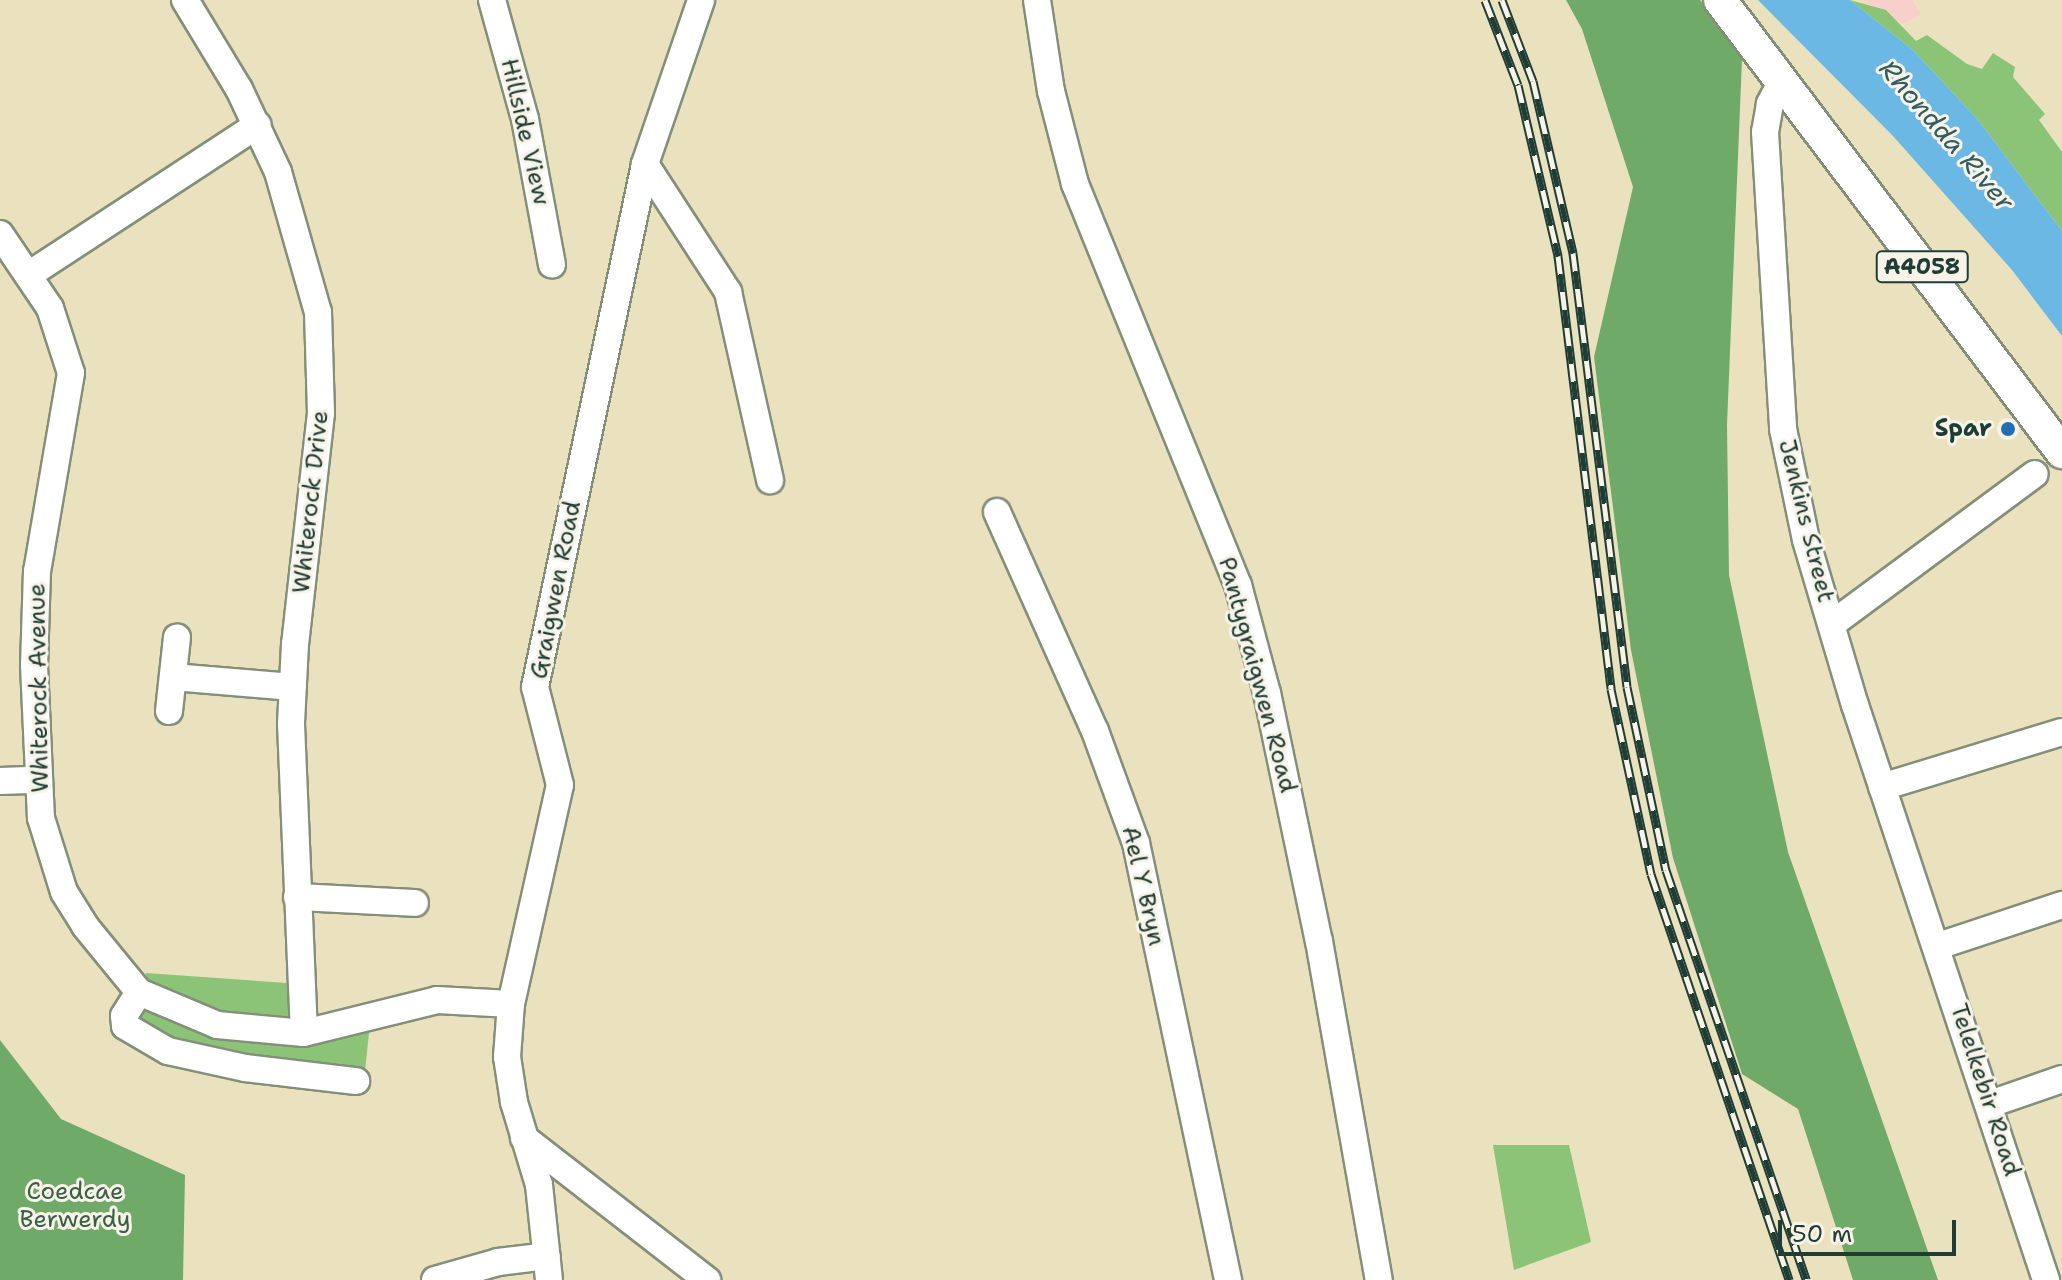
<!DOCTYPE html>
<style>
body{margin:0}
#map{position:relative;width:2062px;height:1280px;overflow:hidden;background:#eae1be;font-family:"Shantell Sans",sans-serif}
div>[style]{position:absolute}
.built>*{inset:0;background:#f7d0cb}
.green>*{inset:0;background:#8bc477}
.forest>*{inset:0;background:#70aa68}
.water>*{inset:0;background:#6cb8e5}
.roads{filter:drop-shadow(2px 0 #848f79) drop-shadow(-2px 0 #848f79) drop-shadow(0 2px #848f79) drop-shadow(0 -2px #848f79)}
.minor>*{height:26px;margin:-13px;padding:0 13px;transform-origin:13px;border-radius:13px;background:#fff}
.major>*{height:32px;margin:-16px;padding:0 16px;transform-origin:16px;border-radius:16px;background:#fff}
.rail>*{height:9px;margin-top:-4.5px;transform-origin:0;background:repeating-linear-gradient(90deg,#f7f3e8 0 18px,#1f3d34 0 36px);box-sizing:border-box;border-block:2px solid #1f3d34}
.dots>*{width:22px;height:22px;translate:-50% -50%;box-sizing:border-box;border:4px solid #f7f3e8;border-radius:50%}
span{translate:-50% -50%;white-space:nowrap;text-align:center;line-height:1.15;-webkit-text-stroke:6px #f7f3e8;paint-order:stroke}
.shield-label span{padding:2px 6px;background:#f7f3e8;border:2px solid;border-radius:6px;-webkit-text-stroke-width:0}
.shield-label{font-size:22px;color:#1f3d34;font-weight:700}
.street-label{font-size:24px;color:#1f3d34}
.poi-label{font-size:24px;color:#1f3d34;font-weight:700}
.right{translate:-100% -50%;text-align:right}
.park-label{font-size:24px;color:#3a5f45}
.water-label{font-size:26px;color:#325c60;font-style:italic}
.scale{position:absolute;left:1778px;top:1220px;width:178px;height:36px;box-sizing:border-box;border:4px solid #1f3d34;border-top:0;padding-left:10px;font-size:24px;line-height:28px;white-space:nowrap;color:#1f3d34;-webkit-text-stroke:6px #f7f3e8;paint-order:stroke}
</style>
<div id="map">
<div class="built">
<div style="clip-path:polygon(1863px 0,1912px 0,1921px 14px,1903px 24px)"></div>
</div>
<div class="green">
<div style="clip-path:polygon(1850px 0,1886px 10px,1916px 41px,1927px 35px,1967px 64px,1982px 69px,1993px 53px,2015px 67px,2013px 77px,2045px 114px,2039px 120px,2062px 152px,2062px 231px,1979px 121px,1913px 50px)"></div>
<div style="clip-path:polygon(146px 973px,301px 984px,304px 1032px,371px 1014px,365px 1071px,356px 1081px,245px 1068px,125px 1026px)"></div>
<div style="clip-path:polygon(1493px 1145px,1569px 1145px,1591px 1242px,1514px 1270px)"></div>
</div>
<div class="forest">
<div style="clip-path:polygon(1566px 0,1700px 0,1742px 59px,1727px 425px,1729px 575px,1788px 852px,1938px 1280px,1853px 1280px,1798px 1109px,1742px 1074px,1673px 858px,1631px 650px,1594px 357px,1633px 187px,1582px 29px)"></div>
<div style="clip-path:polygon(0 1040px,61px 1119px,185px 1175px,183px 1280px,0 1280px)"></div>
</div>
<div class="water">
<div style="clip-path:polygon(1758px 0,1850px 0,1913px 50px,1979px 121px,2062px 231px,2062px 336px,2012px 270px,1893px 136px)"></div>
</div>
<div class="roads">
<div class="minor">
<div style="left:185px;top:0;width:104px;rotate:58.8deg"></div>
<div style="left:239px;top:89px;width:92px;rotate:64.8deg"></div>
<div style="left:278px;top:172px;width:146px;rotate:74.1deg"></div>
<div style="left:318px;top:312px;width:101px;rotate:88.3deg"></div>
<div style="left:321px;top:413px;width:232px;rotate:96.4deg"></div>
<div style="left:295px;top:644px;width:80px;rotate:92.9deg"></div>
<div style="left:291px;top:724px;width:309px;rotate:87.6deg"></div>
<div style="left:492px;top:0;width:123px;rotate:74.5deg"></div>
<div style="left:525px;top:119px;width:148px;rotate:79.5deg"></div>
<div style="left:1037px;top:0;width:92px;rotate:81.3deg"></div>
<div style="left:1051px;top:91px;width:96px;rotate:75.5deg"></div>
<div style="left:1075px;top:184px;width:433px;rotate:67.9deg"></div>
<div style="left:1238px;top:585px;width:112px;rotate:75deg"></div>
<div style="left:1267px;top:693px;width:253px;rotate:78.2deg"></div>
<div style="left:1319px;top:941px;width:344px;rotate:80deg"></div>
<div style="left:1782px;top:81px;width:26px;rotate:118deg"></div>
<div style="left:1770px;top:104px;width:28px;rotate:100deg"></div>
<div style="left:1765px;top:132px;width:298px;rotate:86.5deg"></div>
<div style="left:1783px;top:429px;width:113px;rotate:78.3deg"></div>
<div style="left:1806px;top:540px;width:172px;rotate:73.5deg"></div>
<div style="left:1855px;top:705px;width:606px;rotate:71.62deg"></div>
<div style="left:645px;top:164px;width:153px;rotate:57deg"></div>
<div style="left:728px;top:292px;width:193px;rotate:77.4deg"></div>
<div style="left:0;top:234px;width:89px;rotate:56deg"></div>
<div style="left:50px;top:308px;width:68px;rotate:72.1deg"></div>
<div style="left:71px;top:373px;width:201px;rotate:99.7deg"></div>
<div style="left:37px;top:571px;width:94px;rotate:91.8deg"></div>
<div style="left:34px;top:665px;width:153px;rotate:87.4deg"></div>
<div style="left:41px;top:818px;width:77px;rotate:72.7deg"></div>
<div style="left:64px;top:892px;width:40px;rotate:58deg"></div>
<div style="left:85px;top:926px;width:85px;rotate:50.7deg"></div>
<div style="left:139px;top:992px;width:85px;rotate:22.9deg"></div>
<div style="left:217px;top:1025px;width:87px;rotate:5.3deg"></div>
<div style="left:304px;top:1033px;width:137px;rotate:-13.9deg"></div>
<div style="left:437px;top:1000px;width:74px;rotate:3.1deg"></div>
<div style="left:30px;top:274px;width:272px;rotate:-33.2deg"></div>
<div style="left:997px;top:512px;width:240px;rotate:65.9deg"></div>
<div style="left:1095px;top:731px;width:119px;rotate:69.9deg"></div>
<div style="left:1136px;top:843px;width:447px;rotate:78.1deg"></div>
<div style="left:1832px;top:624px;width:252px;rotate:-36.5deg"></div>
<div style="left:173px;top:677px;width:120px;rotate:4.8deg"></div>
<div style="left:169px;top:711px;width:74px;rotate:-83.8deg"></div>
<div style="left:0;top:781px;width:37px;rotate:-2deg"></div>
<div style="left:1882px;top:787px;width:188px;rotate:-17deg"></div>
<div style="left:297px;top:897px;width:118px;rotate:2.9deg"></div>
<div style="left:1938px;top:946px;width:131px;rotate:-18.3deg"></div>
<div style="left:139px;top:992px;width:28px;rotate:122deg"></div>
<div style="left:124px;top:1016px;width:10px;rotate:84deg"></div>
<div style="left:125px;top:1026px;width:50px;rotate:30.2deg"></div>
<div style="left:168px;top:1051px;width:79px;rotate:12.4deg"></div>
<div style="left:245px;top:1068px;width:112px;rotate:6.7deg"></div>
<div style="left:1990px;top:1104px;width:76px;rotate:-19.1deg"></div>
<div style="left:524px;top:1138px;width:232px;rotate:37.8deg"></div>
<div style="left:435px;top:1280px;width:66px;rotate:-15.9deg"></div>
<div style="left:498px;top:1262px;width:49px;rotate:-7deg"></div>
<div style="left:549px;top:1280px;width:96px;rotate:-96deg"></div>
<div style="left:539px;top:1185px;width:87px;rotate:-106.8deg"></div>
<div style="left:514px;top:1102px;width:46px;rotate:-98.8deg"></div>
<div style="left:507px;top:1057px;width:53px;rotate:-85.7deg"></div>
<div style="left:511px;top:1004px;width:224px;rotate:-77.4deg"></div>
<div style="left:560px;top:785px;width:101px;rotate:-104.3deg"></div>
<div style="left:535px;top:687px;width:534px;rotate:-78.12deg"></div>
<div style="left:645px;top:164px;width:173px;rotate:-71.1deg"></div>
</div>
<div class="major">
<div style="left:1720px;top:0;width:567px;rotate:52.89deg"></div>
</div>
</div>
<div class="rail">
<div style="left:1485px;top:0;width:91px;rotate:68.8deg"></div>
<div style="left:1518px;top:85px;width:176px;rotate:76.8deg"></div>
<div style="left:1558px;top:256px;width:436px;rotate:83deg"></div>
<div style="left:1611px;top:689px;width:189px;rotate:77.8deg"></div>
<div style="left:1651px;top:874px;width:429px;rotate:71.2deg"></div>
<div style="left:1502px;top:0;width:87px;rotate:69.1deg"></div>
<div style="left:1533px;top:81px;width:177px;rotate:76.9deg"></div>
<div style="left:1573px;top:253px;width:437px;rotate:82.9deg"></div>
<div style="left:1627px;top:687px;width:187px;rotate:78deg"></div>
<div style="left:1666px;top:870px;width:433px;rotate:71.1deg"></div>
</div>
<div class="dots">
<div style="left:2008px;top:429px;background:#1f6fb2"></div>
</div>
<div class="shield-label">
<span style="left:1922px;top:267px">A4058</span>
</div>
<div class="street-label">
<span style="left:525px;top:132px;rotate:77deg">Hillside View</span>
<span style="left:311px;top:502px;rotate:-84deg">Whiterock Drive</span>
<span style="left:1806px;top:521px;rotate:76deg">Jenkins Street</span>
<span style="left:556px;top:590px;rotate:-79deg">Graigwen Road</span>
<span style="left:1257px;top:675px;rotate:75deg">Pantygraigwen Road</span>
<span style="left:39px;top:688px;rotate:-91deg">Whiterock Avenue</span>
<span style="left:1143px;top:886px;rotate:77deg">Ael Y Bryn</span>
<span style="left:1985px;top:1090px;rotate:72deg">Telelkebir Road</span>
</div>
<div class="poi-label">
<span class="right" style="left:1992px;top:429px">Spar</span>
</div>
<div class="park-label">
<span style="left:75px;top:1206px">Coedcae<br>Berwerdy</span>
</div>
<div class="water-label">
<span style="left:1947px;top:135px;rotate:49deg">Rhondda River</span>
</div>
<div class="scale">50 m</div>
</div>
